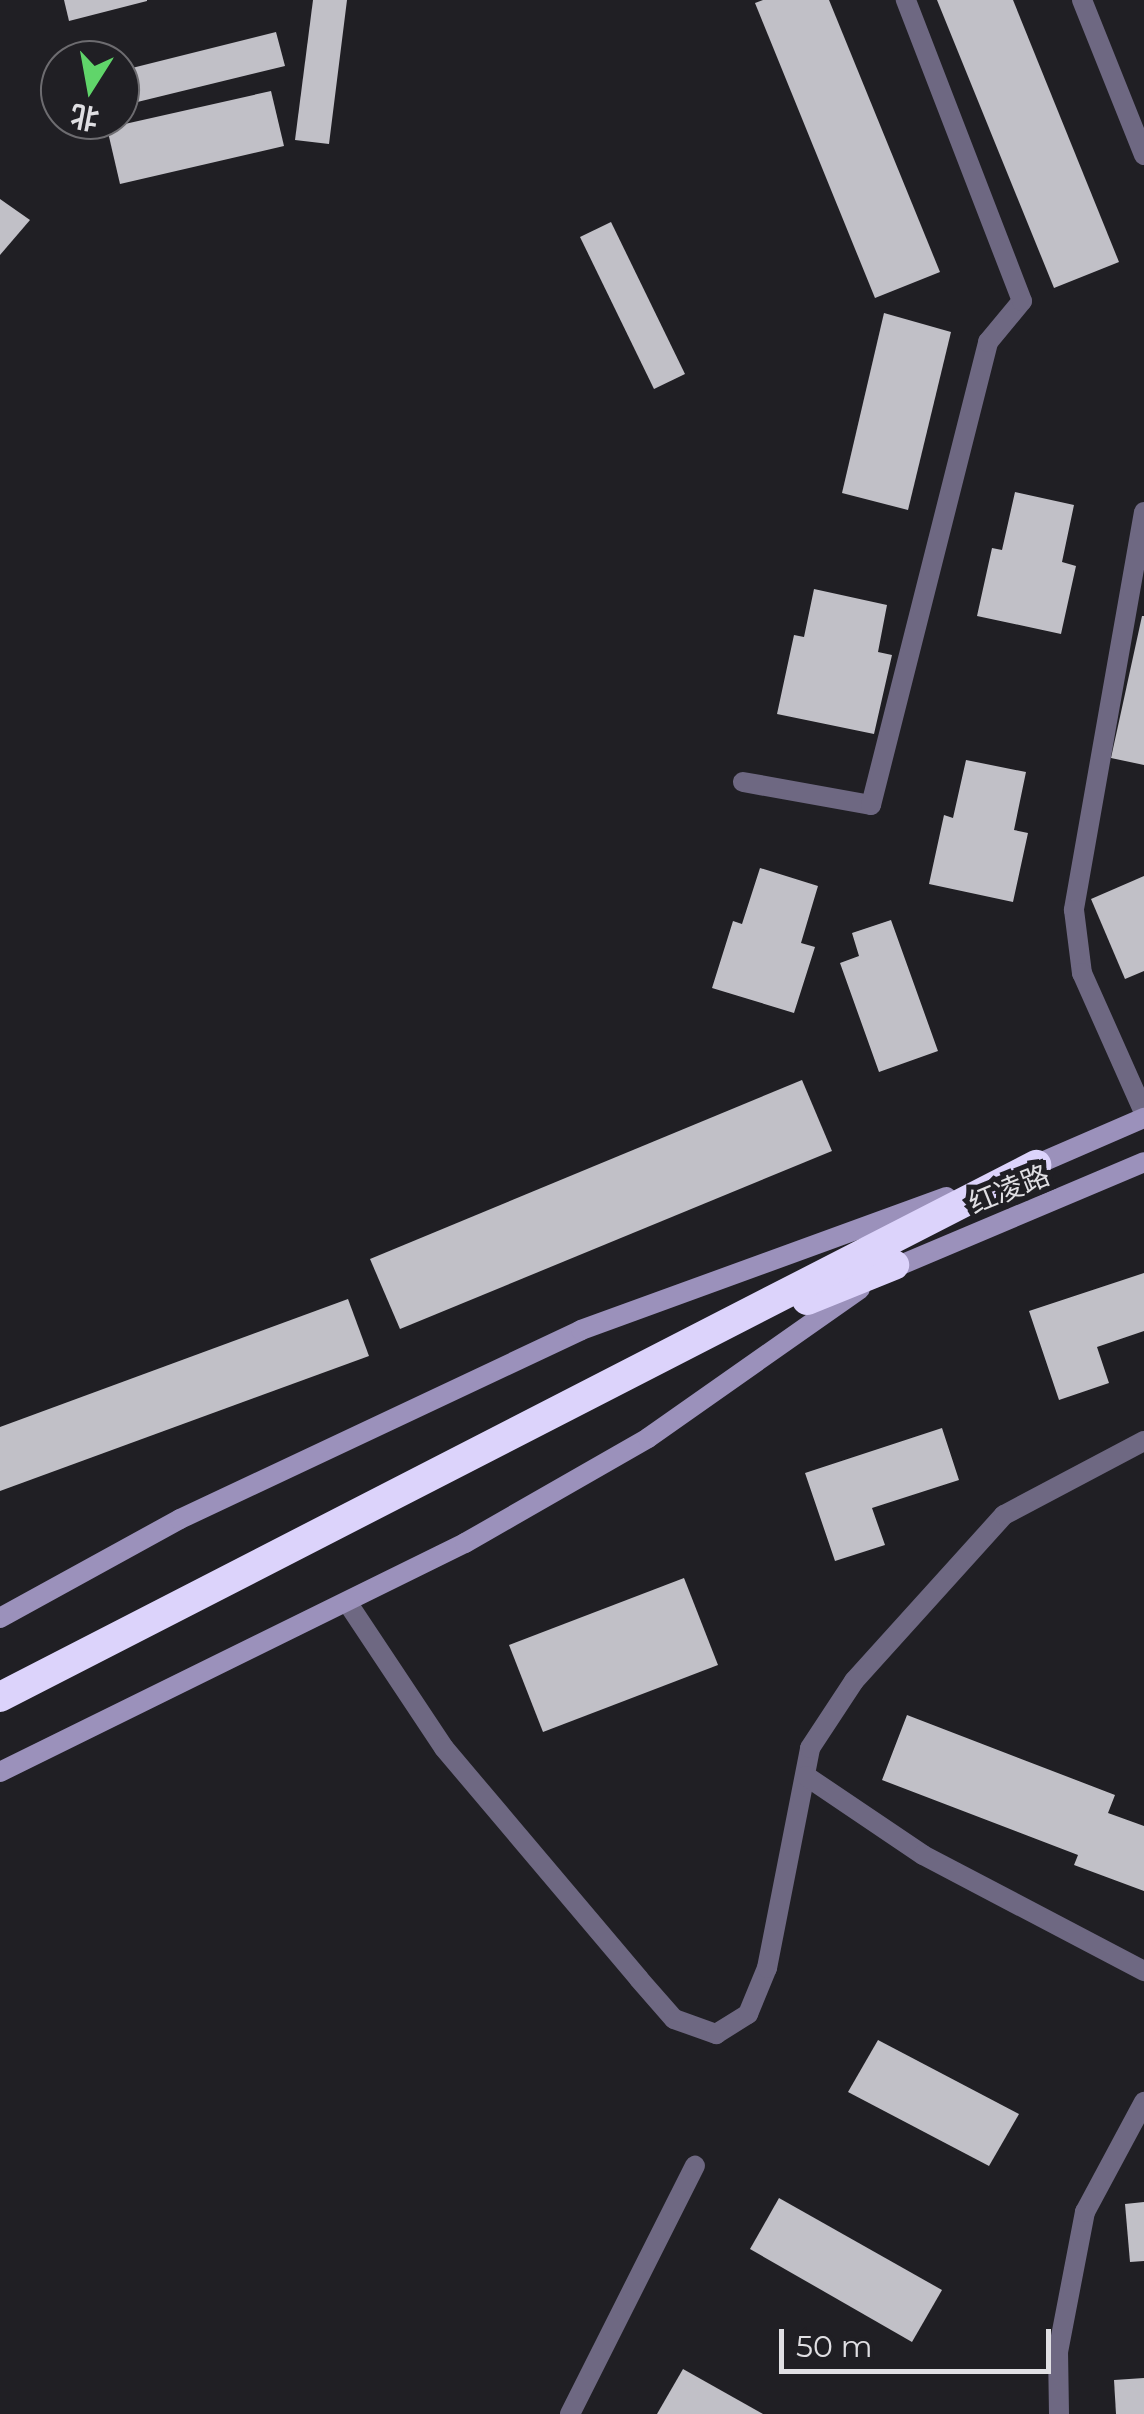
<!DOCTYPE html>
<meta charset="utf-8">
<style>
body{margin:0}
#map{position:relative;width:1144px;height:2414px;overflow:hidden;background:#201f24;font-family:Montserrat,"Noto Sans SC",sans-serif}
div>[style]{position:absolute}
.building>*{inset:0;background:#c1c0c7}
.street>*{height:20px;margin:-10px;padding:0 10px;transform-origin:10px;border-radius:10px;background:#6e6882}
.secondary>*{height:20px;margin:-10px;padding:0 10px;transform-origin:10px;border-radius:10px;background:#9b91bb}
.highway>*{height:30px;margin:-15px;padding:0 15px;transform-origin:15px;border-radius:15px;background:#dcd3fb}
span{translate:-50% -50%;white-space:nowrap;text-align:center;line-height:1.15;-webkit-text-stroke:10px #201f24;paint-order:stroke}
.street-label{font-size:28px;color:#e0dfe3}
.north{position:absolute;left:40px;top:40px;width:100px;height:100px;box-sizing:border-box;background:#201f24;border:2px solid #6d6c70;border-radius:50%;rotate:191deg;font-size:28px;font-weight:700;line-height:40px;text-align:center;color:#e0dfe3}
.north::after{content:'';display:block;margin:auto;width:35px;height:45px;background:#60d56a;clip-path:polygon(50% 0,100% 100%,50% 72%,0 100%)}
.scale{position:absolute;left:779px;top:2329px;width:272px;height:45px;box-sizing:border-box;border:5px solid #e0dfe3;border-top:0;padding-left:12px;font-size:30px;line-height:35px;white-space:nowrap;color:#e0dfe3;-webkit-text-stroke:8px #201f24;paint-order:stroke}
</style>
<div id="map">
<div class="building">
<div style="clip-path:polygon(64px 0,147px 0,147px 1px,69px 21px)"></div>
<div style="clip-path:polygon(313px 0,347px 0,329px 144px,295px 140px)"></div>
<div style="clip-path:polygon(763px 0,829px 0,940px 272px,875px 298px,755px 3px)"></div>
<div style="clip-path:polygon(937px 0,1013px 0,1119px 262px,1054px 288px)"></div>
<div style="clip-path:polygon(276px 32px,285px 66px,121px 106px,120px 71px)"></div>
<div style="clip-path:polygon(271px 91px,284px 146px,120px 184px,107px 128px)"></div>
<div style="clip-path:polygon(0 199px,30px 220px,0 255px)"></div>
<div style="clip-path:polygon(611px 222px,685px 374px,654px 389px,580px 237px)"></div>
<div style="clip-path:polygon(884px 313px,951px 332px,908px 510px,842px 493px)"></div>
<div style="clip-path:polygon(1015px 492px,1074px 505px,1062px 562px,1076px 566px,1061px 634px,977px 616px,992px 548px,1002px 550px)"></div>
<div style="clip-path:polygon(814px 589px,887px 605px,878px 652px,892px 655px,874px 734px,777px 714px,794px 635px,804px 637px)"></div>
<div style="clip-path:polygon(1142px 616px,1144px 616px,1144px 765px,1111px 758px)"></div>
<div style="clip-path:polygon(966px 760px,1026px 772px,1014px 830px,1028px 833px,1013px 902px,929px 884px,944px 815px,953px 818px)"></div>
<div style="clip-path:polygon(760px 868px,818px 886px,801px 943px,815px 947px,794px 1013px,712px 988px,733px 921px,742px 924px)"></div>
<div style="clip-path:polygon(1144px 876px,1144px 971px,1125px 979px,1091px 899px)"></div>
<div style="clip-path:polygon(891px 920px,938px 1051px,879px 1072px,840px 963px,859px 956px,852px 933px)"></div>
<div style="clip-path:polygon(802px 1080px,832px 1151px,400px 1329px,370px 1259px)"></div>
<div style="clip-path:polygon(1144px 1273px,1144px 1331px,1097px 1347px,1109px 1383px,1059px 1400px,1029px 1311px)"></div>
<div style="clip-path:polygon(348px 1299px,369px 1356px,0 1491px,0 1427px)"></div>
<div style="clip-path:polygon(942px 1428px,959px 1480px,872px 1508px,885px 1545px,835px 1561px,805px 1473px)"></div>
<div style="clip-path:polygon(684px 1578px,718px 1665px,543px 1732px,509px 1645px)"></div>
<div style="clip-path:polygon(907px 1715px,1115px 1795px,1108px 1813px,1144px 1826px,1144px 1891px,1074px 1865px,1078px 1855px,882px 1780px)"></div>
<div style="clip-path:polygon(878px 2040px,1019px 2114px,989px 2166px,848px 2092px)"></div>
<div style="clip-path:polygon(779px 2198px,942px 2290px,912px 2342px,750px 2249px)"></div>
<div style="clip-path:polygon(1144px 2202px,1144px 2261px,1130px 2262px,1125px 2204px)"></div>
<div style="clip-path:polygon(683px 2369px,763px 2414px,657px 2414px)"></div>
<div style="clip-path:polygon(1144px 2378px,1144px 2414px,1116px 2414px,1114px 2380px)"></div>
</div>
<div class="street">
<div style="left:1082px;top:0;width:167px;rotate:68.2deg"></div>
<div style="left:1144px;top:512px;width:404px;rotate:100deg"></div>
<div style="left:1074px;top:910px;width:64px;rotate:82.8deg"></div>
<div style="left:1082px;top:973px;width:152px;rotate:66deg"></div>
<div style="left:743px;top:782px;width:130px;rotate:10.2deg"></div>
<div style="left:871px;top:805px;width:478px;rotate:-75.8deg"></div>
<div style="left:988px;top:342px;width:53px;rotate:-50.3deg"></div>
<div style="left:1022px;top:301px;width:323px;rotate:-111.1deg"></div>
<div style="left:347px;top:1602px;width:175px;rotate:56.4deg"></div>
<div style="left:444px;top:1748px;width:302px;rotate:49.8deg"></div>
<div style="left:639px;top:1979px;width:53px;rotate:48.8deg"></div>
<div style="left:674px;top:2019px;width:45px;rotate:19.7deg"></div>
<div style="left:716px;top:2034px;width:38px;rotate:-32deg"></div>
<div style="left:748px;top:2014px;width:50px;rotate:-67.6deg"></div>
<div style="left:767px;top:1968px;width:224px;rotate:-78.9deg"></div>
<div style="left:810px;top:1748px;width:80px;rotate:-56.7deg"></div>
<div style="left:854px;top:1681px;width:224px;rotate:-47.9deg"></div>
<div style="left:1004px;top:1515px;width:158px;rotate:-27.9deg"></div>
<div style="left:806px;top:1776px;width:141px;rotate:34deg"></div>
<div style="left:923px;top:1855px;width:250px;rotate:27.7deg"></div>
<div style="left:570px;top:2414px;width:278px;rotate:-63.3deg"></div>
<div style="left:1059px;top:2414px;width:62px;rotate:-90.9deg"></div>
<div style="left:1058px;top:2352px;width:143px;rotate:-79.1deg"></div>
<div style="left:1085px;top:2212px;width:125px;rotate:-61.8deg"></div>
</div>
<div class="secondary">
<div style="left:1026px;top:1169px;width:129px;rotate:-23.4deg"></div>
<div style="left:884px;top:1272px;width:282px;rotate:-22.9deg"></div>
<div style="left:0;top:1618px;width:205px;rotate:-28.8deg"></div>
<div style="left:180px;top:1519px;width:443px;rotate:-25.2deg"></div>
<div style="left:581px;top:1330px;width:389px;rotate:-20deg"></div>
<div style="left:0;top:1772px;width:518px;rotate:-26.22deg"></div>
<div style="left:465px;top:1543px;width:211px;rotate:-29.8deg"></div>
<div style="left:648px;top:1438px;width:259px;rotate:-35.1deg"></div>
</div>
<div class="highway">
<div style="left:807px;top:1300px;width:94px;rotate:-21.9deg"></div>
<div style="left:0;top:1697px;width:1165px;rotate:-27.18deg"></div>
</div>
<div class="street-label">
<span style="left:1009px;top:1189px;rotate:-22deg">红凌路</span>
</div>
<div class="north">北</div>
<div class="scale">50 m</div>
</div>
